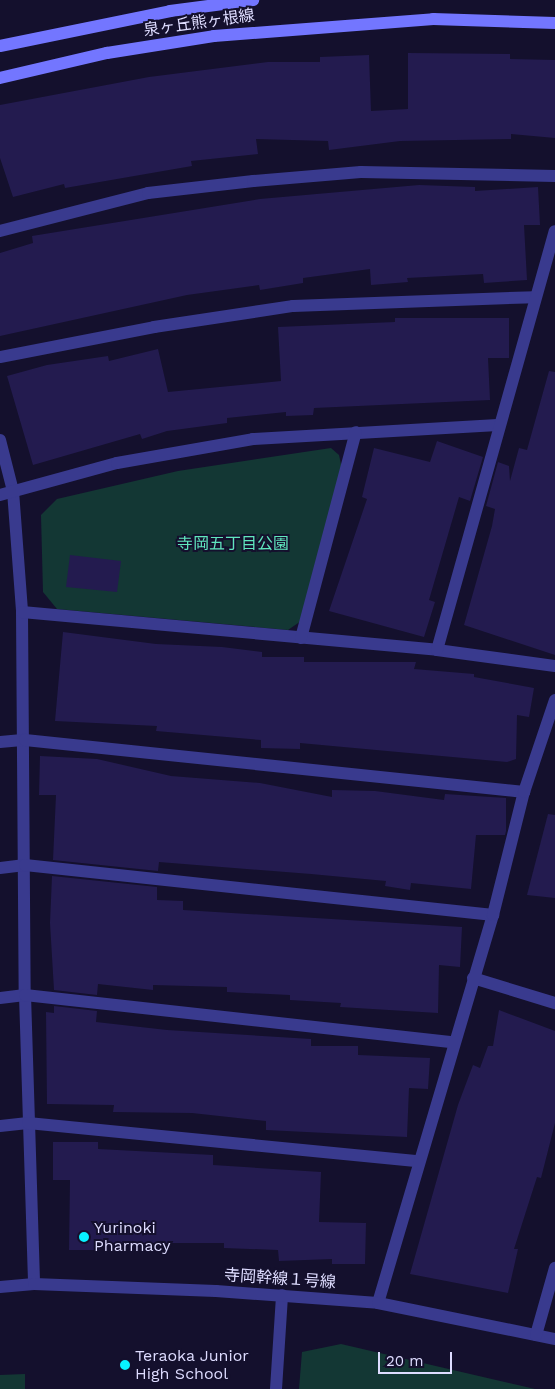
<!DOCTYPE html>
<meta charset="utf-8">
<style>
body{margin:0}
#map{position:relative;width:555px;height:1389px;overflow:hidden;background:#14102d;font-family:"Work Sans","Noto Sans JP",sans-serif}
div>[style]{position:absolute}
.green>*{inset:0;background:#133734}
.building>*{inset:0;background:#231b4f}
.minor>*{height:12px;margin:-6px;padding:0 6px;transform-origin:6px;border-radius:6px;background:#393a8e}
.tertiary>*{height:12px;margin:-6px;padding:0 6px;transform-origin:6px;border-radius:6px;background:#393a8e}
.secondary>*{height:12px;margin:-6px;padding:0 6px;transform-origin:6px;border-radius:6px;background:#7376ff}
.dots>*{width:14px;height:14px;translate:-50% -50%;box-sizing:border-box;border:2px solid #14102d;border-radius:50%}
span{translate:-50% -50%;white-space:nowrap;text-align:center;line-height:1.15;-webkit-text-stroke:4px #14102d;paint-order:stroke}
.street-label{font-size:16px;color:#dedcff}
.park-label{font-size:16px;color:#60e6be}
.poi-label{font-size:16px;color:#dedcff}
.left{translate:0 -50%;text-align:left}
.scale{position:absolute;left:378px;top:1352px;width:74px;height:22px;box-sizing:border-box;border:2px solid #dedcff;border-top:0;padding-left:6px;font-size:15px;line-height:18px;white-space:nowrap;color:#dedcff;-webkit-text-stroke:4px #14102d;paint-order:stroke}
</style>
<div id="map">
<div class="green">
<div style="clip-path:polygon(331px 448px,339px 455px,342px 469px,301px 621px,288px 630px,57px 609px,43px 592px,41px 515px,57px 499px,178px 471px)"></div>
<div style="clip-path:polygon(341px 1344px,535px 1389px,299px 1389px,302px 1352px)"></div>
<div style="clip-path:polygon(25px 1374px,25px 1389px,0 1389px,0 1375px)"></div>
</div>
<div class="building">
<div style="clip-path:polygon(408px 53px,510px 54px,510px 59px,555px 60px,555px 138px,511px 134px,511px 139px,400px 141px,329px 150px,328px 141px,256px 139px,258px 154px,191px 161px,192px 166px,65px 188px,64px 184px,13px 197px,0 158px,0 105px,149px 77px,268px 62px,320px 62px,320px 57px,369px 55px,371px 111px,408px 109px)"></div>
<div style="clip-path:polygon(419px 185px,475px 187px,475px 191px,538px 187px,540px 225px,524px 225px,527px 280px,484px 283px,483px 274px,407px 278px,408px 282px,371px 285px,370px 269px,303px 278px,303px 283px,260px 290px,259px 285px,187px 295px,0 336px,0 253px,33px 243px,32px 236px,260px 199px)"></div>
<div style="clip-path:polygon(395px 318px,509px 318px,509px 358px,488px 358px,490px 400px,314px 408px,313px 415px,286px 416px,286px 412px,227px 418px,227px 423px,167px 431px,142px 439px,140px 434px,33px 465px,7px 376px,47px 365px,108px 356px,109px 361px,158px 349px,168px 392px,281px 381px,278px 327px,395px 322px)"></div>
<div style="clip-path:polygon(549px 371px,555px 372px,555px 655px,464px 625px,492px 526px,495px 509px,486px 506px,498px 462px,509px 466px,510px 481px,519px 448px,527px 450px)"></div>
<div style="clip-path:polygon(437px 441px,483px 457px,470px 501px,459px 497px,429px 600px,435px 602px,424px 637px,329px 611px,367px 499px,362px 497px,374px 448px,430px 462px)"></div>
<div style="clip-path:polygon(70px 555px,121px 561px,117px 592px,66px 587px)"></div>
<div style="clip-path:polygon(63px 632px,156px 644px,222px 647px,262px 652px,262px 657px,304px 657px,304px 662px,416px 662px,414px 669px,474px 674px,474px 677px,534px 688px,529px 717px,517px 715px,516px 759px,507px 762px,300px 743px,300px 749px,261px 748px,261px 740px,156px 731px,157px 726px,55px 721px)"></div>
<div style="clip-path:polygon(40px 756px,97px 759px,171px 776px,260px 783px,332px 797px,332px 790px,375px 791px,444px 800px,445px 794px,506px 798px,506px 831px,505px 835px,476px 835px,471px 889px,411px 883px,410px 890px,385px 886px,386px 881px,311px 874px,159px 862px,158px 871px,53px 860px,56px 795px,39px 795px)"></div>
<div style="clip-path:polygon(548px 814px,555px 815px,555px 898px,527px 895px)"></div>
<div style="clip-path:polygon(52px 876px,157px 887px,157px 900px,183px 901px,183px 910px,462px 927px,460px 967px,439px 965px,438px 1013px,340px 1007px,341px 1003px,290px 1000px,290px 995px,227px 992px,227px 987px,153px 985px,153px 990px,98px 984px,97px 995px,54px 990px,50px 923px)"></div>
<div style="clip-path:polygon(54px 1006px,97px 1011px,96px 1022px,167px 1030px,311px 1039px,311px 1046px,358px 1046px,358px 1055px,430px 1058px,428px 1089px,409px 1088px,407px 1137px,266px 1130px,266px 1121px,192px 1113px,113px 1112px,114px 1105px,47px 1104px,46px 1012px,54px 1013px)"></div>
<div style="clip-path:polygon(499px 1010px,555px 1031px,555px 1123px,541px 1178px,537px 1177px,514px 1249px,518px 1249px,508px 1293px,410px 1274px,458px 1105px,473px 1065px,480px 1068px,488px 1046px,493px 1046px)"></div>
<div style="clip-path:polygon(53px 1142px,98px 1142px,98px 1149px,213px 1155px,213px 1165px,321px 1172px,319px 1222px,366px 1223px,365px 1264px,332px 1264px,332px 1259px,279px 1261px,278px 1250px,224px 1248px,224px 1243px,100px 1243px,100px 1250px,69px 1250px,70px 1180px,53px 1180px)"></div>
</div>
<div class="minor">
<div style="left:0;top:231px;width:153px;rotate:-14.4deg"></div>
<div style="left:148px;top:193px;width:106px;rotate:-6.5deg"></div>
<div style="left:253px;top:181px;width:108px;rotate:-4.8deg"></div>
<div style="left:361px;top:172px;width:194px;rotate:1.2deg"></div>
<div style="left:0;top:357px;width:157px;rotate:-11deg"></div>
<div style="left:154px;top:327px;width:141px;rotate:-8.6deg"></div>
<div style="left:293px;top:306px;width:241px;rotate:-2.1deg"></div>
<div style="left:0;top:440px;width:53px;rotate:75.7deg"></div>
<div style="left:13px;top:491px;width:121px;rotate:85.7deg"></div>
<div style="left:22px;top:612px;width:383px;rotate:89.6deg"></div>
<div style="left:25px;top:995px;width:289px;rotate:88.2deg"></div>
<div style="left:0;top:495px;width:121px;rotate:-15.3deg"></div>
<div style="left:117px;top:463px;width:138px;rotate:-10deg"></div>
<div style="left:253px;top:439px;width:245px;rotate:-3.3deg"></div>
<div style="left:22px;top:612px;width:417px;rotate:5.2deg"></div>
<div style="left:437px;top:650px;width:119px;rotate:7.7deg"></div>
<div style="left:301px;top:638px;width:213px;rotate:-75.1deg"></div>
<div style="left:437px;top:650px;width:435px;rotate:-74.3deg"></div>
<div style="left:0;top:742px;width:25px;rotate:-5deg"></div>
<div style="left:25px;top:740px;width:502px;rotate:5.95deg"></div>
<div style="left:0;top:868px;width:25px;rotate:-7deg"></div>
<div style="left:25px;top:865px;width:471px;rotate:6.1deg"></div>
<div style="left:473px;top:978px;width:86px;rotate:17deg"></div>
<div style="left:0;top:998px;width:25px;rotate:-7deg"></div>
<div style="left:25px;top:995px;width:430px;rotate:6.3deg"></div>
<div style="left:0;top:1126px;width:28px;rotate:-6deg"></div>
<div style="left:28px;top:1123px;width:392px;rotate:5.6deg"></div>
<div style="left:378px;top:1303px;width:405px;rotate:-73.5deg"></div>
<div style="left:493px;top:915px;width:127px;rotate:-75.9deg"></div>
<div style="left:524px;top:792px;width:97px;rotate:-71.4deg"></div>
<div style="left:276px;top:1389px;width:94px;rotate:-86.3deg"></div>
</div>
<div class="tertiary">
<div style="left:0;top:1287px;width:34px;rotate:-5deg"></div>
<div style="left:34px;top:1284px;width:182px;rotate:2.2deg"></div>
<div style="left:216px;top:1291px;width:162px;rotate:4.2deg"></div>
<div style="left:378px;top:1303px;width:181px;rotate:11.5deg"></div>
<div style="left:536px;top:1335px;width:70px;rotate:-74.2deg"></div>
</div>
<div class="secondary">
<div style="left:0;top:46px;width:174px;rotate:-11.6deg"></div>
<div style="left:170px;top:11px;width:84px;rotate:-7.5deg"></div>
<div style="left:0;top:78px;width:110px;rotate:-13.2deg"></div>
<div style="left:107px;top:53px;width:108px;rotate:-9deg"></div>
<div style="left:214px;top:36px;width:220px;rotate:-4.4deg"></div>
<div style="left:433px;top:19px;width:122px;rotate:1.9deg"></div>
</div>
<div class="dots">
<div style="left:84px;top:1237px;background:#08f2ff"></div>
<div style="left:125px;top:1365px;background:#08f2ff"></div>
</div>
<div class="street-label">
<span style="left:199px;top:23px;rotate:-8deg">泉ヶ丘熊ヶ根線</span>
<span style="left:280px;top:1279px;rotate:4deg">寺岡幹線１号線</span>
</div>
<div class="park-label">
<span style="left:233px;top:544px">寺岡五丁目公園</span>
</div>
<div class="poi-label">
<span class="left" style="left:94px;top:1237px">Yurinoki<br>Pharmacy</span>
<span class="left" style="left:135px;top:1365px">Teraoka Junior<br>High School</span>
</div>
<div class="scale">20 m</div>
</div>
